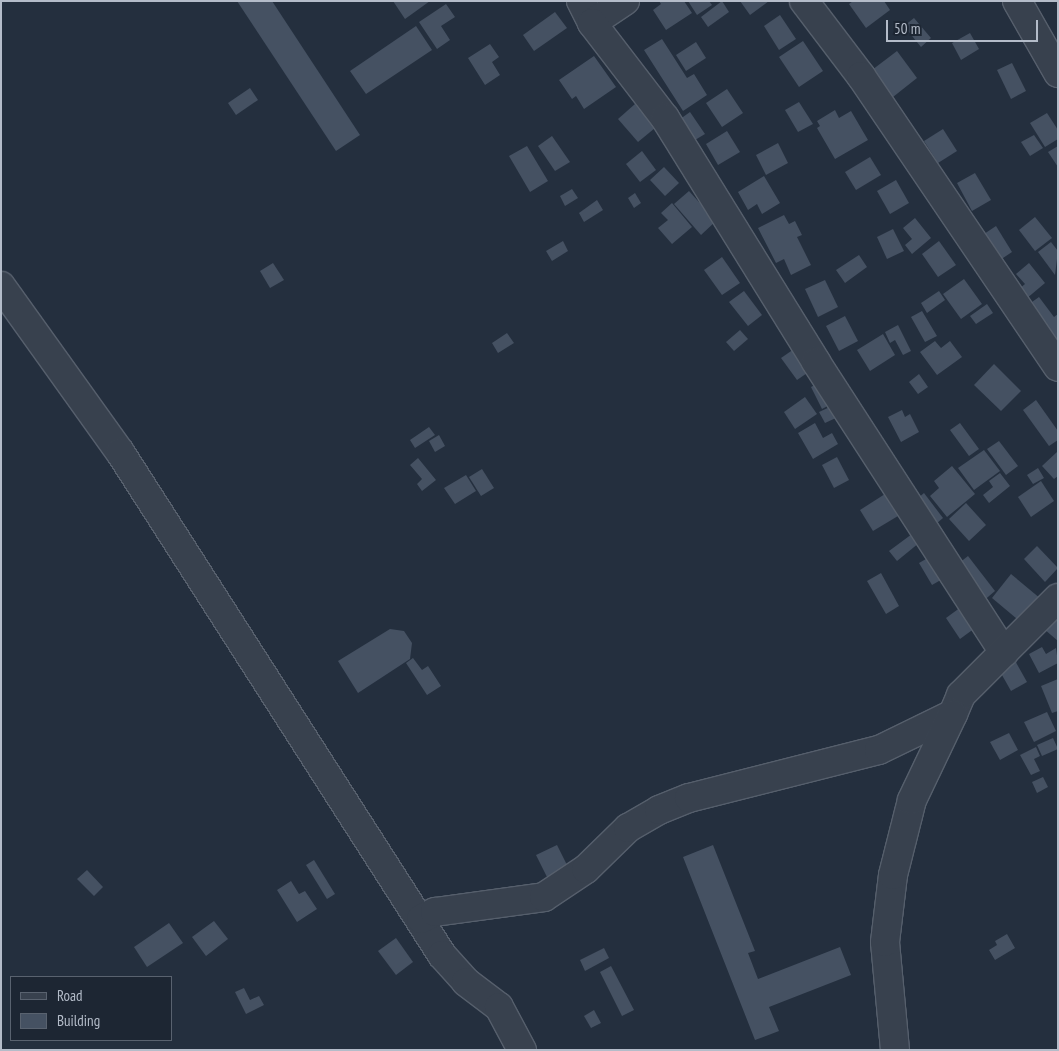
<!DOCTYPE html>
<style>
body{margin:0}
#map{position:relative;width:1059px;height:1051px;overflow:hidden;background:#242f3e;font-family:"PT Sans Narrow",sans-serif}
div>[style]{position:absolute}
.building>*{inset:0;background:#455162}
.roads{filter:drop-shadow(1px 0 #565f6c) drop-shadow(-1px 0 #565f6c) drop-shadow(0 1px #565f6c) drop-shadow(0 -1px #565f6c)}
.minor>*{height:28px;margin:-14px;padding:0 14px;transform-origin:14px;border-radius:14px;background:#38414e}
span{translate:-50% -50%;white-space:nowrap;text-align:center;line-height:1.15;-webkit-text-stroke:4px #1d2633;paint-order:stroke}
.frame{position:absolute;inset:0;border:2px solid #b4bcc9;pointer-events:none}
.legend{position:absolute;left:10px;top:976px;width:162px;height:65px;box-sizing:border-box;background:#1d2633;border:1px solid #59626f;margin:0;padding:6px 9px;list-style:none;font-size:15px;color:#b4bcc9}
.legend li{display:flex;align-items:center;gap:10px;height:25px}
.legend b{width:25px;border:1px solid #59626f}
.scale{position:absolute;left:886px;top:20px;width:152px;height:22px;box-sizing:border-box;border:2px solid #b4bcc9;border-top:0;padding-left:6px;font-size:15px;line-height:18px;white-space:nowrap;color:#b4bcc9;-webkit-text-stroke:4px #1d2633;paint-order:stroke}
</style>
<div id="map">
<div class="building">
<div style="clip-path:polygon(237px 1px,272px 1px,360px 135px,336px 151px)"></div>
<div style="clip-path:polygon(393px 1px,430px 1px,405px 19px)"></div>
<div style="clip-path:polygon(659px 1px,684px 1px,692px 13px,666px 30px,653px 10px,661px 4px)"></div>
<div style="clip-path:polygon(688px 1px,709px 1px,712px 5px,697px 15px)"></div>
<div style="clip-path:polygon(722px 1px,729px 12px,708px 27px,701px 17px)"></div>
<div style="clip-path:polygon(740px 1px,769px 1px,750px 15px)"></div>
<div style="clip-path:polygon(853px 1px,884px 1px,890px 10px,866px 28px,849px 4px)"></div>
<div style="clip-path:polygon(446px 4px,455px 17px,441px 26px,450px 40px,437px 49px,419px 22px)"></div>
<div style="clip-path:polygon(555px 12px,567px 28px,534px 51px,523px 35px)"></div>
<div style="clip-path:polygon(780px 15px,796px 39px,779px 50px,764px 26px)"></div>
<div style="clip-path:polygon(914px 18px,931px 38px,921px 47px,904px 26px)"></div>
<div style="clip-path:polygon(416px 26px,432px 50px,366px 94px,350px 71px)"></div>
<div style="clip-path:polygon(970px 33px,979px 49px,961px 60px,952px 43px)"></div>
<div style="clip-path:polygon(662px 39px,687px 78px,694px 74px,707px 95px,683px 111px,644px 50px)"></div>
<div style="clip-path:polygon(803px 41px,823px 71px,799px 87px,779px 57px)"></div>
<div style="clip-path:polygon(696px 42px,706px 58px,686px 71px,676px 55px)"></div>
<div style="clip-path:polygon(490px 44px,499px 57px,492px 62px,500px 75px,485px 85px,468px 58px)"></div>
<div style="clip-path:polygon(897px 51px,917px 78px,893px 97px,872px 70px)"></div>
<div style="clip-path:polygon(594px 56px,616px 87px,584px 109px,576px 96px,572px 99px,559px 80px)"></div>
<div style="clip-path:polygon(1012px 63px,1026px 91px,1011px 99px,997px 70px)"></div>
<div style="clip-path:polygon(250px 88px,258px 100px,236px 115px,228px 103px)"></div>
<div style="clip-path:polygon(727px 89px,743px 113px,722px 127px,706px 103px)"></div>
<div style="clip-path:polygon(799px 102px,813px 124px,798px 132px,785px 110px)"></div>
<div style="clip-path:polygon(635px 104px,655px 128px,638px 142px,618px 119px)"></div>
<div style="clip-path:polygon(835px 110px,839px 118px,851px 111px,868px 140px,835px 159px,817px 128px,820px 126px,817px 121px)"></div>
<div style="clip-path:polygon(690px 112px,705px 134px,690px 143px,676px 122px)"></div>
<div style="clip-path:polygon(1047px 113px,1058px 130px,1058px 139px,1045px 147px,1030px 123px)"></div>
<div style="clip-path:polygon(943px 129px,957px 151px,938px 163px,924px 141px)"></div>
<div style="clip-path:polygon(727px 131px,740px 152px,718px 165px,706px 144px)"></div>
<div style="clip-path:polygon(1034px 135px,1043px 148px,1030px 156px,1021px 142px)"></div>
<div style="clip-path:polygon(552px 136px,570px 162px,555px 171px,538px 146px)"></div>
<div style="clip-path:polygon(778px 143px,788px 163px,766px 175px,756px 155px)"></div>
<div style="clip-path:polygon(527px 146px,548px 181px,530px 192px,509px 156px)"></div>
<div style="clip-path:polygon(1058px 146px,1058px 167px,1048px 152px)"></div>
<div style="clip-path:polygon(642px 151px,656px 170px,640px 182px,626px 164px)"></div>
<div style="clip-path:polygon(870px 157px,881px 175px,856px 190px,845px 172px)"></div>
<div style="clip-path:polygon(664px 167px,679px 183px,665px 196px,650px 180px)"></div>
<div style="clip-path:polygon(975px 173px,991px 200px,972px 211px,957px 183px)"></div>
<div style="clip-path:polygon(764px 176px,780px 203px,762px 214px,757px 204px,748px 210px,738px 192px)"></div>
<div style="clip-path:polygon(896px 180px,909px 203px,890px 214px,877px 191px)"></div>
<div style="clip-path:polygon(572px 189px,578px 198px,565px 206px,560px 196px)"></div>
<div style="clip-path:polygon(689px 191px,716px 221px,701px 235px,674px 204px)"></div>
<div style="clip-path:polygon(635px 193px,641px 203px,634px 208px,628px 198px)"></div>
<div style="clip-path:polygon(597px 200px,603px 210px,584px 222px,579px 213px)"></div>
<div style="clip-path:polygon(672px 203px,692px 227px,672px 244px,658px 228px,668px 220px,661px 213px)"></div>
<div style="clip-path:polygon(784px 215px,789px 224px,795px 221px,802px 235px,797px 237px,811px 265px,791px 275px,784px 259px,776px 263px,758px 228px)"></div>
<div style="clip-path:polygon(1035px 217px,1052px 238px,1035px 251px,1019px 230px)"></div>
<div style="clip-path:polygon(915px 218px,931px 238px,912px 254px,905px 245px,912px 239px,903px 228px)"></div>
<div style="clip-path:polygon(996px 226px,1012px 252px,991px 266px,975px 240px)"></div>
<div style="clip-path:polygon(893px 229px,904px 251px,887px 259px,877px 237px)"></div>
<div style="clip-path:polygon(563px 241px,568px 251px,552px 261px,546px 251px)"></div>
<div style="clip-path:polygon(939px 241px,956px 265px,938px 277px,922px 254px)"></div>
<div style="clip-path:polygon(1051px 242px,1058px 251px,1055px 275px,1038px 252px)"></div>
<div style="clip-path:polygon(859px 255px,867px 267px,845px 283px,836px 270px)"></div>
<div style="clip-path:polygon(722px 257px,740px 283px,722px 295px,704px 270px)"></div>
<div style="clip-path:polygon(273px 263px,284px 280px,270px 288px,260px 271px)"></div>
<div style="clip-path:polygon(1029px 263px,1045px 283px,1026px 299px,1019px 289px,1025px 284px,1016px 274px)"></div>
<div style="clip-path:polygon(964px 279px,982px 304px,961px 319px,943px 294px)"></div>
<div style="clip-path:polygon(825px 280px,838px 307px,818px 317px,805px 289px)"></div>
<div style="clip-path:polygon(744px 291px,762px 315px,748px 326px,729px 302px)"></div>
<div style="clip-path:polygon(939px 291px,945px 300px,927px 313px,921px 303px)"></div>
<div style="clip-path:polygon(1039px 297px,1054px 317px,1058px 314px,1058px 353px,1025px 307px)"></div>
<div style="clip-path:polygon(987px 304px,993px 313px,976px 324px,970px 316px)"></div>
<div style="clip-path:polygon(922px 311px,937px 336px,925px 342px,911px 317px)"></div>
<div style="clip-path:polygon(845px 316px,858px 341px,839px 351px,826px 326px)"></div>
<div style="clip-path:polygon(898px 325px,911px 351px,903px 355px,895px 340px,890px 343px,885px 332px)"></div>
<div style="clip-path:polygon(740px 330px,748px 339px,734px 351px,726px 342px)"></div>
<div style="clip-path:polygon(507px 333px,514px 343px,498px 353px,492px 343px)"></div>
<div style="clip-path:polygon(883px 334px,895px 355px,870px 371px,857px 350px)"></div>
<div style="clip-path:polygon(935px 341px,941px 348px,950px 341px,962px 357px,937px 375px,920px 352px)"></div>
<div style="clip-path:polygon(797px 347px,813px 369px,797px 380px,781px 358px)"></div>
<div style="clip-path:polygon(994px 364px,1021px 391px,1001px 411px,974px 385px)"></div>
<div style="clip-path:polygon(919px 374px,928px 387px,918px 394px,909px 382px)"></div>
<div style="clip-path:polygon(826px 379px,837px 401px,822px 409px,811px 387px)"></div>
<div style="clip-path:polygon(805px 397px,817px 414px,795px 429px,784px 412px)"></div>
<div style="clip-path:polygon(1036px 400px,1058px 431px,1058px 440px,1049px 446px,1023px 410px)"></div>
<div style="clip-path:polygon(832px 406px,838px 417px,825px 423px,819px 412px)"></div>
<div style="clip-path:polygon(902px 410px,905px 417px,910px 414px,919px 432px,901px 442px,888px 417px)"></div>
<div style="clip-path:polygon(815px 423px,823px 438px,832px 433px,838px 444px,813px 459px,798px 433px)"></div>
<div style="clip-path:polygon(960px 423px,979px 449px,969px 456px,950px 430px)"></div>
<div style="clip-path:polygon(429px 427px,435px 435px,415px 448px,410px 440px)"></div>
<div style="clip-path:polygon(439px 435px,445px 446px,435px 452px,429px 441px)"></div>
<div style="clip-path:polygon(999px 441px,1018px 466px,1006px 475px,987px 449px)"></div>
<div style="clip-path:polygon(984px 450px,1000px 471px,974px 490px,958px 468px)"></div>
<div style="clip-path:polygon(1058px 451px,1058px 476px,1054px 479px,1042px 466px)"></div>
<div style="clip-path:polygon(837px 457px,849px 480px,834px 488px,822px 465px)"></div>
<div style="clip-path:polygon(418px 458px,436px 480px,422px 491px,417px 484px,422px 479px,410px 465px)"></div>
<div style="clip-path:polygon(952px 466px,975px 494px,947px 517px,930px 496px,939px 488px,934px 481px)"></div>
<div style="clip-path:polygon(1038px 468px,1044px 478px,1033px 484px,1027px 475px)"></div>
<div style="clip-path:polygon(482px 469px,494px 488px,481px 496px,469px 477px)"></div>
<div style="clip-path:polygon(1000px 473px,1010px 486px,989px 503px,983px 495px,993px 487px,989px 481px)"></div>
<div style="clip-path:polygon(466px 475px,476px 491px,455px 504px,444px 488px)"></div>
<div style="clip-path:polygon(1041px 481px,1054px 501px,1031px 517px,1018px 497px)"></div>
<div style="clip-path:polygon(924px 493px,943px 518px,930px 529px,911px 504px)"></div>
<div style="clip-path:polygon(885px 494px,898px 516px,873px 531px,860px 510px)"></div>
<div style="clip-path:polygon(966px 503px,986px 525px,969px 541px,949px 519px)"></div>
<div style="clip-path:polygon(912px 534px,919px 543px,897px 561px,889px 551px)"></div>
<div style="clip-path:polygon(1037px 546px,1058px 568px,1045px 582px,1024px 559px)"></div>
<div style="clip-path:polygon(933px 555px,946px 577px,932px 585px,919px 563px)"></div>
<div style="clip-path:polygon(968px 556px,995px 591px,982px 602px,954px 567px)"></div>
<div style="clip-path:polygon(881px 573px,899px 606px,886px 614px,867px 581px)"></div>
<div style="clip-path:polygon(1011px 574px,1041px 599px,1022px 623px,992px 598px)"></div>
<div style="clip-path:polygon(961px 607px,975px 628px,960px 639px,946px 618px)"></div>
<div style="clip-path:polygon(1058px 613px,1058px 641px,1044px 629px)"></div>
<div style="clip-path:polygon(390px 629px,404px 631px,412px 643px,410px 659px,358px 693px,338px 661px)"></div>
<div style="clip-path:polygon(1042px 647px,1046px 654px,1056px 648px,1058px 663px,1039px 673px,1029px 654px)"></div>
<div style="clip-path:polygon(413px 658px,422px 670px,428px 666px,441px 686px,427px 695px,406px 663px)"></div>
<div style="clip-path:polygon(1014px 659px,1027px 682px,1011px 691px,998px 668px)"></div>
<div style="clip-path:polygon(1058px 679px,1058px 711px,1052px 713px,1041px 686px)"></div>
<div style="clip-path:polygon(1047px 712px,1056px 731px,1034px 742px,1024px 722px)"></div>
<div style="clip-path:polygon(1009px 733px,1018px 750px,1000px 760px,990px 742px)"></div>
<div style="clip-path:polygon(1053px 738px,1058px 749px,1042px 756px,1037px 745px)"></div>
<div style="clip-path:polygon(1036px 747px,1040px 756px,1034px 759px,1040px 771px,1031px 775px,1020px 755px)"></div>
<div style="clip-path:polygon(1043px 777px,1048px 787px,1037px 793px,1032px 782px)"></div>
<div style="clip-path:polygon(557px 845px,568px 867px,547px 877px,536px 855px)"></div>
<div style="clip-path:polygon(713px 845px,755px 951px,748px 953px,758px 979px,840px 947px,851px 975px,769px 1007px,779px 1031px,755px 1040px,683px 857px)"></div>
<div style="clip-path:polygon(314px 860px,335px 894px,327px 899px,306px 865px)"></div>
<div style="clip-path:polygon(87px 870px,103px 887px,94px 896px,77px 879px)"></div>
<div style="clip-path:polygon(291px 881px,299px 894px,305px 891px,317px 909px,297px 922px,277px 890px)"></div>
<div style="clip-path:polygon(214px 921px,228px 939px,206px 956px,192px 937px)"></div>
<div style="clip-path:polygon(169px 923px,183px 943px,147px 967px,134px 947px)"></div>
<div style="clip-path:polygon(1007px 934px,1015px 948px,995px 960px,989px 950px,997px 945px,995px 941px)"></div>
<div style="clip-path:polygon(396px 938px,413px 962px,396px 975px,378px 951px)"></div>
<div style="clip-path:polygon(604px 948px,609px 958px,585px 971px,580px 960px)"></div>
<div style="clip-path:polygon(611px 966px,634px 1010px,622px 1016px,600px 972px)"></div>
<div style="clip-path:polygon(244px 988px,250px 1000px,259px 996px,264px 1005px,246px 1014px,235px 992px)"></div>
<div style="clip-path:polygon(594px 1010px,601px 1023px,591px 1028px,584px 1016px)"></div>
</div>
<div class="roads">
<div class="minor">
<div style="left:581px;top:1px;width:25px;rotate:63deg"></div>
<div style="left:592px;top:23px;width:40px;rotate:-34deg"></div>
<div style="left:804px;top:1px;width:94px;rotate:52.8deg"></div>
<div style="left:861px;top:76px;width:351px;rotate:55.9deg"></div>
<div style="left:1017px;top:1px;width:83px;rotate:60.3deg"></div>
<div style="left:592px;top:23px;width:120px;rotate:52.5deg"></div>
<div style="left:665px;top:118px;width:287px;rotate:58.2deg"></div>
<div style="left:816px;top:362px;width:346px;rotate:57.1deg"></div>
<div style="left:1px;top:286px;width:204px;rotate:54.4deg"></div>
<div style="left:120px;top:452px;width:597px;rotate:57.37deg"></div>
<div style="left:442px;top:955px;width:36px;rotate:48deg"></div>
<div style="left:466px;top:982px;width:41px;rotate:37.1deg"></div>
<div style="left:499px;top:1007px;width:49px;rotate:61.9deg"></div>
<div style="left:421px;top:919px;width:16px;rotate:-27deg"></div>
<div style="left:435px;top:912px;width:110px;rotate:-7.8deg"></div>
<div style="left:544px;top:897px;width:50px;rotate:-33.7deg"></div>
<div style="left:586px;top:869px;width:59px;rotate:-44.3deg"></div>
<div style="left:628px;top:828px;width:36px;rotate:-30deg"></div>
<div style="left:659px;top:810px;width:32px;rotate:-22deg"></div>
<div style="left:689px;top:798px;width:196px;rotate:-14.2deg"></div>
<div style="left:879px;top:750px;width:82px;rotate:-25.9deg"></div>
<div style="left:953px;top:714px;width:21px;rotate:-67deg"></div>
<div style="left:961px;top:695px;width:137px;rotate:-45deg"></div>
<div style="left:895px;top:1050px;width:108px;rotate:-95.3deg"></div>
<div style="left:885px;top:942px;width:67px;rotate:-83.2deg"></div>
<div style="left:893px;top:875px;width:77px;rotate:-75.8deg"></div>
<div style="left:912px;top:800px;width:95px;rotate:-64.5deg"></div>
</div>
</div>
<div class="frame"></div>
<ul class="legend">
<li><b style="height:6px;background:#38414e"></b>Road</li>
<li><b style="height:14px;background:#455162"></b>Building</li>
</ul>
<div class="scale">50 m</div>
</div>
